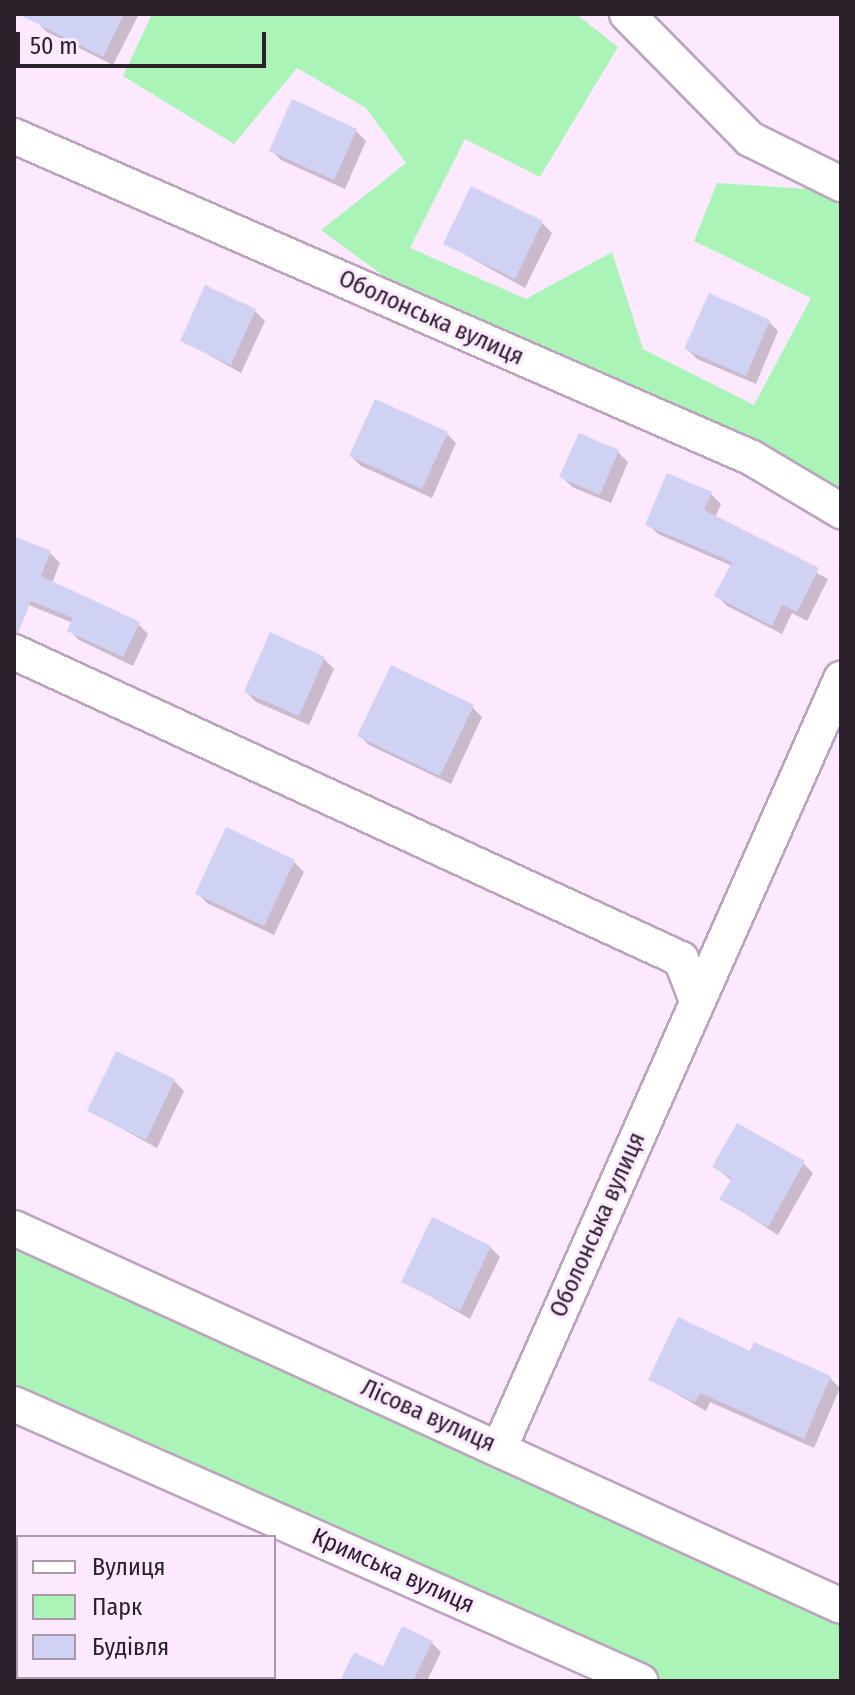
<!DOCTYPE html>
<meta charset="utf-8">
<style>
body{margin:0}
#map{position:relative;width:855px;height:1695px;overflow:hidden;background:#fde9ff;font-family:"Fira Sans Condensed",sans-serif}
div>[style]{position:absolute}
.green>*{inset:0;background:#a9f4b6}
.shadow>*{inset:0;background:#0003}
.building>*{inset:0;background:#d0d2f3}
.roads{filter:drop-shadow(2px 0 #bca4bf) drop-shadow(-2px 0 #bca4bf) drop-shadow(0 2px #bca4bf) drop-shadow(0 -2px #bca4bf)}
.minor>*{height:34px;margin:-17px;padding:0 17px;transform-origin:17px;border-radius:17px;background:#fff}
span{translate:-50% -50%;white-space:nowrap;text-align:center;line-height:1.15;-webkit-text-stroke:6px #fde9ff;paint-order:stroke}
.street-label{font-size:24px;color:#2a212b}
.frame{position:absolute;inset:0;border:16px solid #2a212b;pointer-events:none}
.legend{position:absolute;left:16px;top:1535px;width:260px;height:144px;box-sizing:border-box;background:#fde9ff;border:2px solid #a999aa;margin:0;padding:10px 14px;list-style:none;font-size:24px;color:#2a212b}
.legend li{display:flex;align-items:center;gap:16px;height:40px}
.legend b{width:40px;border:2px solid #a999aa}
.scale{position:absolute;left:16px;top:32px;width:250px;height:36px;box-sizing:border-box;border:4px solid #2a212b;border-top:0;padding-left:10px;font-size:24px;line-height:28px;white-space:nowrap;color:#2a212b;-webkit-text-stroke:6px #fde9ff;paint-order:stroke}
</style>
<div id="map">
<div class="green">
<div style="clip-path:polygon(152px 14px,576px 14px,618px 47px,540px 177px,465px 139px,410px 248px,526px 299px,612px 252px,643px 349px,754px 405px,811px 298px,694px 241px,717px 183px,809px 189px,841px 204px,841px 496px,385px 277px,321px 230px,406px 163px,366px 108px,297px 68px,234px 144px,123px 76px)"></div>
<div style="clip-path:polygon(14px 1245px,841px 1597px,841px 1681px,601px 1681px,14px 1420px)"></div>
</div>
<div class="shadow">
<div style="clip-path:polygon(41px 14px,139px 14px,113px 65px,47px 32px,37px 22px)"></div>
<div style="clip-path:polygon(356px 131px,366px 141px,345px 189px,281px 160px,271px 150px)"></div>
<div style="clip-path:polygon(542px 223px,552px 233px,525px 288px,446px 244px)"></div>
<div style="clip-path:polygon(255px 311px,265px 321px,241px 373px,182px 340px)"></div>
<div style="clip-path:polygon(768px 321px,778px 331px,756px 384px,697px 359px,687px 349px)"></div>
<div style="clip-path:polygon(446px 433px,456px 443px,432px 498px,361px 466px,351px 456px)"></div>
<div style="clip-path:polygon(618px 452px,628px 462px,611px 503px,572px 487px,562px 477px)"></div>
<div style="clip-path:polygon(711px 494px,721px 504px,715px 518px,828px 579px,807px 621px,792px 613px,782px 634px,727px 606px,717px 596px,732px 566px,658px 534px,648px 524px)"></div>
<div style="clip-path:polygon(50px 553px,60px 563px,52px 583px,138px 624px,148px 634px,133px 666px,79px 640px,69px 630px,73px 623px,14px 599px)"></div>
<div style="clip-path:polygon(324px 659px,334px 669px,309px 725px,256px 702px,246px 692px)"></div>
<div style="clip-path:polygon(472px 707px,482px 717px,451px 784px,369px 745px,359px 735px)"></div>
<div style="clip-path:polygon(294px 862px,304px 872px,274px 935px,207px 903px,197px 893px)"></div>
<div style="clip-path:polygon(174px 1081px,184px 1091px,157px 1148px,90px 1111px)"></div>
<div style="clip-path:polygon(803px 1163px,813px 1173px,778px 1235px,722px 1199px,732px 1181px,715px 1167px)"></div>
<div style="clip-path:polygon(490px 1247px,500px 1257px,470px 1319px,404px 1281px)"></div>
<div style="clip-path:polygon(751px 1354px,830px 1378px,840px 1388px,814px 1448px,710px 1402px,706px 1411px,651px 1379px)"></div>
<div style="clip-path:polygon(431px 1642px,441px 1652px,427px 1681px,342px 1681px,384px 1668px)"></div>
</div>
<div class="building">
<div style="clip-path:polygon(18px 14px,124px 14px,103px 57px)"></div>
<div style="clip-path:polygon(292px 99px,357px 129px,334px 180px,269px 151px)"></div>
<div style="clip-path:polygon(471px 186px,543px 221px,515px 279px,443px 244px)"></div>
<div style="clip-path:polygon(205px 285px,256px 309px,231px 365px,180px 341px)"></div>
<div style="clip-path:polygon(709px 293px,770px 320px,746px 376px,684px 349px)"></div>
<div style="clip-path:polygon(375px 399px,448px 432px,422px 489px,349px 456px)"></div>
<div style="clip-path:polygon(579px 433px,619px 450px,600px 495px,559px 477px)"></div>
<div style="clip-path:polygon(667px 473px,712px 492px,704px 510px,819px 568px,797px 612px,782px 605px,772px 626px,714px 596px,732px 562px,645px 525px)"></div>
<div style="clip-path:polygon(14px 536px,51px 551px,41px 576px,140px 622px,123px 657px,67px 631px,73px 618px,31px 601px,18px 633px,14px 632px)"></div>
<div style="clip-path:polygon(270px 632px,325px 657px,299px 716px,244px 692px)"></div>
<div style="clip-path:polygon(391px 665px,474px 705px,440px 776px,357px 736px)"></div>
<div style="clip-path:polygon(226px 827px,295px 860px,264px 926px,195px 894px)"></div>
<div style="clip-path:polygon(116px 1051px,175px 1079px,146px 1140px,87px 1111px)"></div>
<div style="clip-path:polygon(737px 1123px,805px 1161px,768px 1227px,719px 1199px,732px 1178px,712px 1167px)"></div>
<div style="clip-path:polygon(432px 1217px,491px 1246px,460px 1311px,401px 1282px)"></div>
<div style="clip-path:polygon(678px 1317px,750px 1351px,754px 1342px,831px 1376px,804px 1439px,700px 1393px,695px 1402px,648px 1380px)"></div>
<div style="clip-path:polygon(402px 1626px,433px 1641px,413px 1681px,340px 1681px,354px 1652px,383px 1666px)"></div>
</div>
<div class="roads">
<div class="minor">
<div style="left:627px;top:14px;width:175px;rotate:45.5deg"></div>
<div style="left:750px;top:139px;width:102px;rotate:26.3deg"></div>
<div style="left:14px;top:136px;width:805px;rotate:23.57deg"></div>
<div style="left:752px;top:458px;width:104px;rotate:30.8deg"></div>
<div style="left:14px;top:652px;width:734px;rotate:24.72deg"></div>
<div style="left:681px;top:959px;width:45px;rotate:69.1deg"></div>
<div style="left:14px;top:1228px;width:909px;rotate:24.56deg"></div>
<div style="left:14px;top:1404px;width:685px;rotate:23.87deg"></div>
<div style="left:499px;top:1449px;width:843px;rotate:-66.05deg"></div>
</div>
</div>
<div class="street-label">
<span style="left:431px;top:318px;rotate:24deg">Оболонська вулиця</span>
<span style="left:598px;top:1225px;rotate:-66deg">Оболонська вулиця</span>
<span style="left:428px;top:1416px;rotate:24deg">Лісова вулиця</span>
<span style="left:393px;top:1571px;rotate:24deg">Кримська вулиця</span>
</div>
<div class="frame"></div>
<ul class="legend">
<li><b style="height:10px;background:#fff"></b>Вулиця</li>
<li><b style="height:22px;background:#a9f4b6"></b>Парк</li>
<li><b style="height:22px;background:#d0d2f3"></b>Будівля</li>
</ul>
<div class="scale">50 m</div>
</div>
